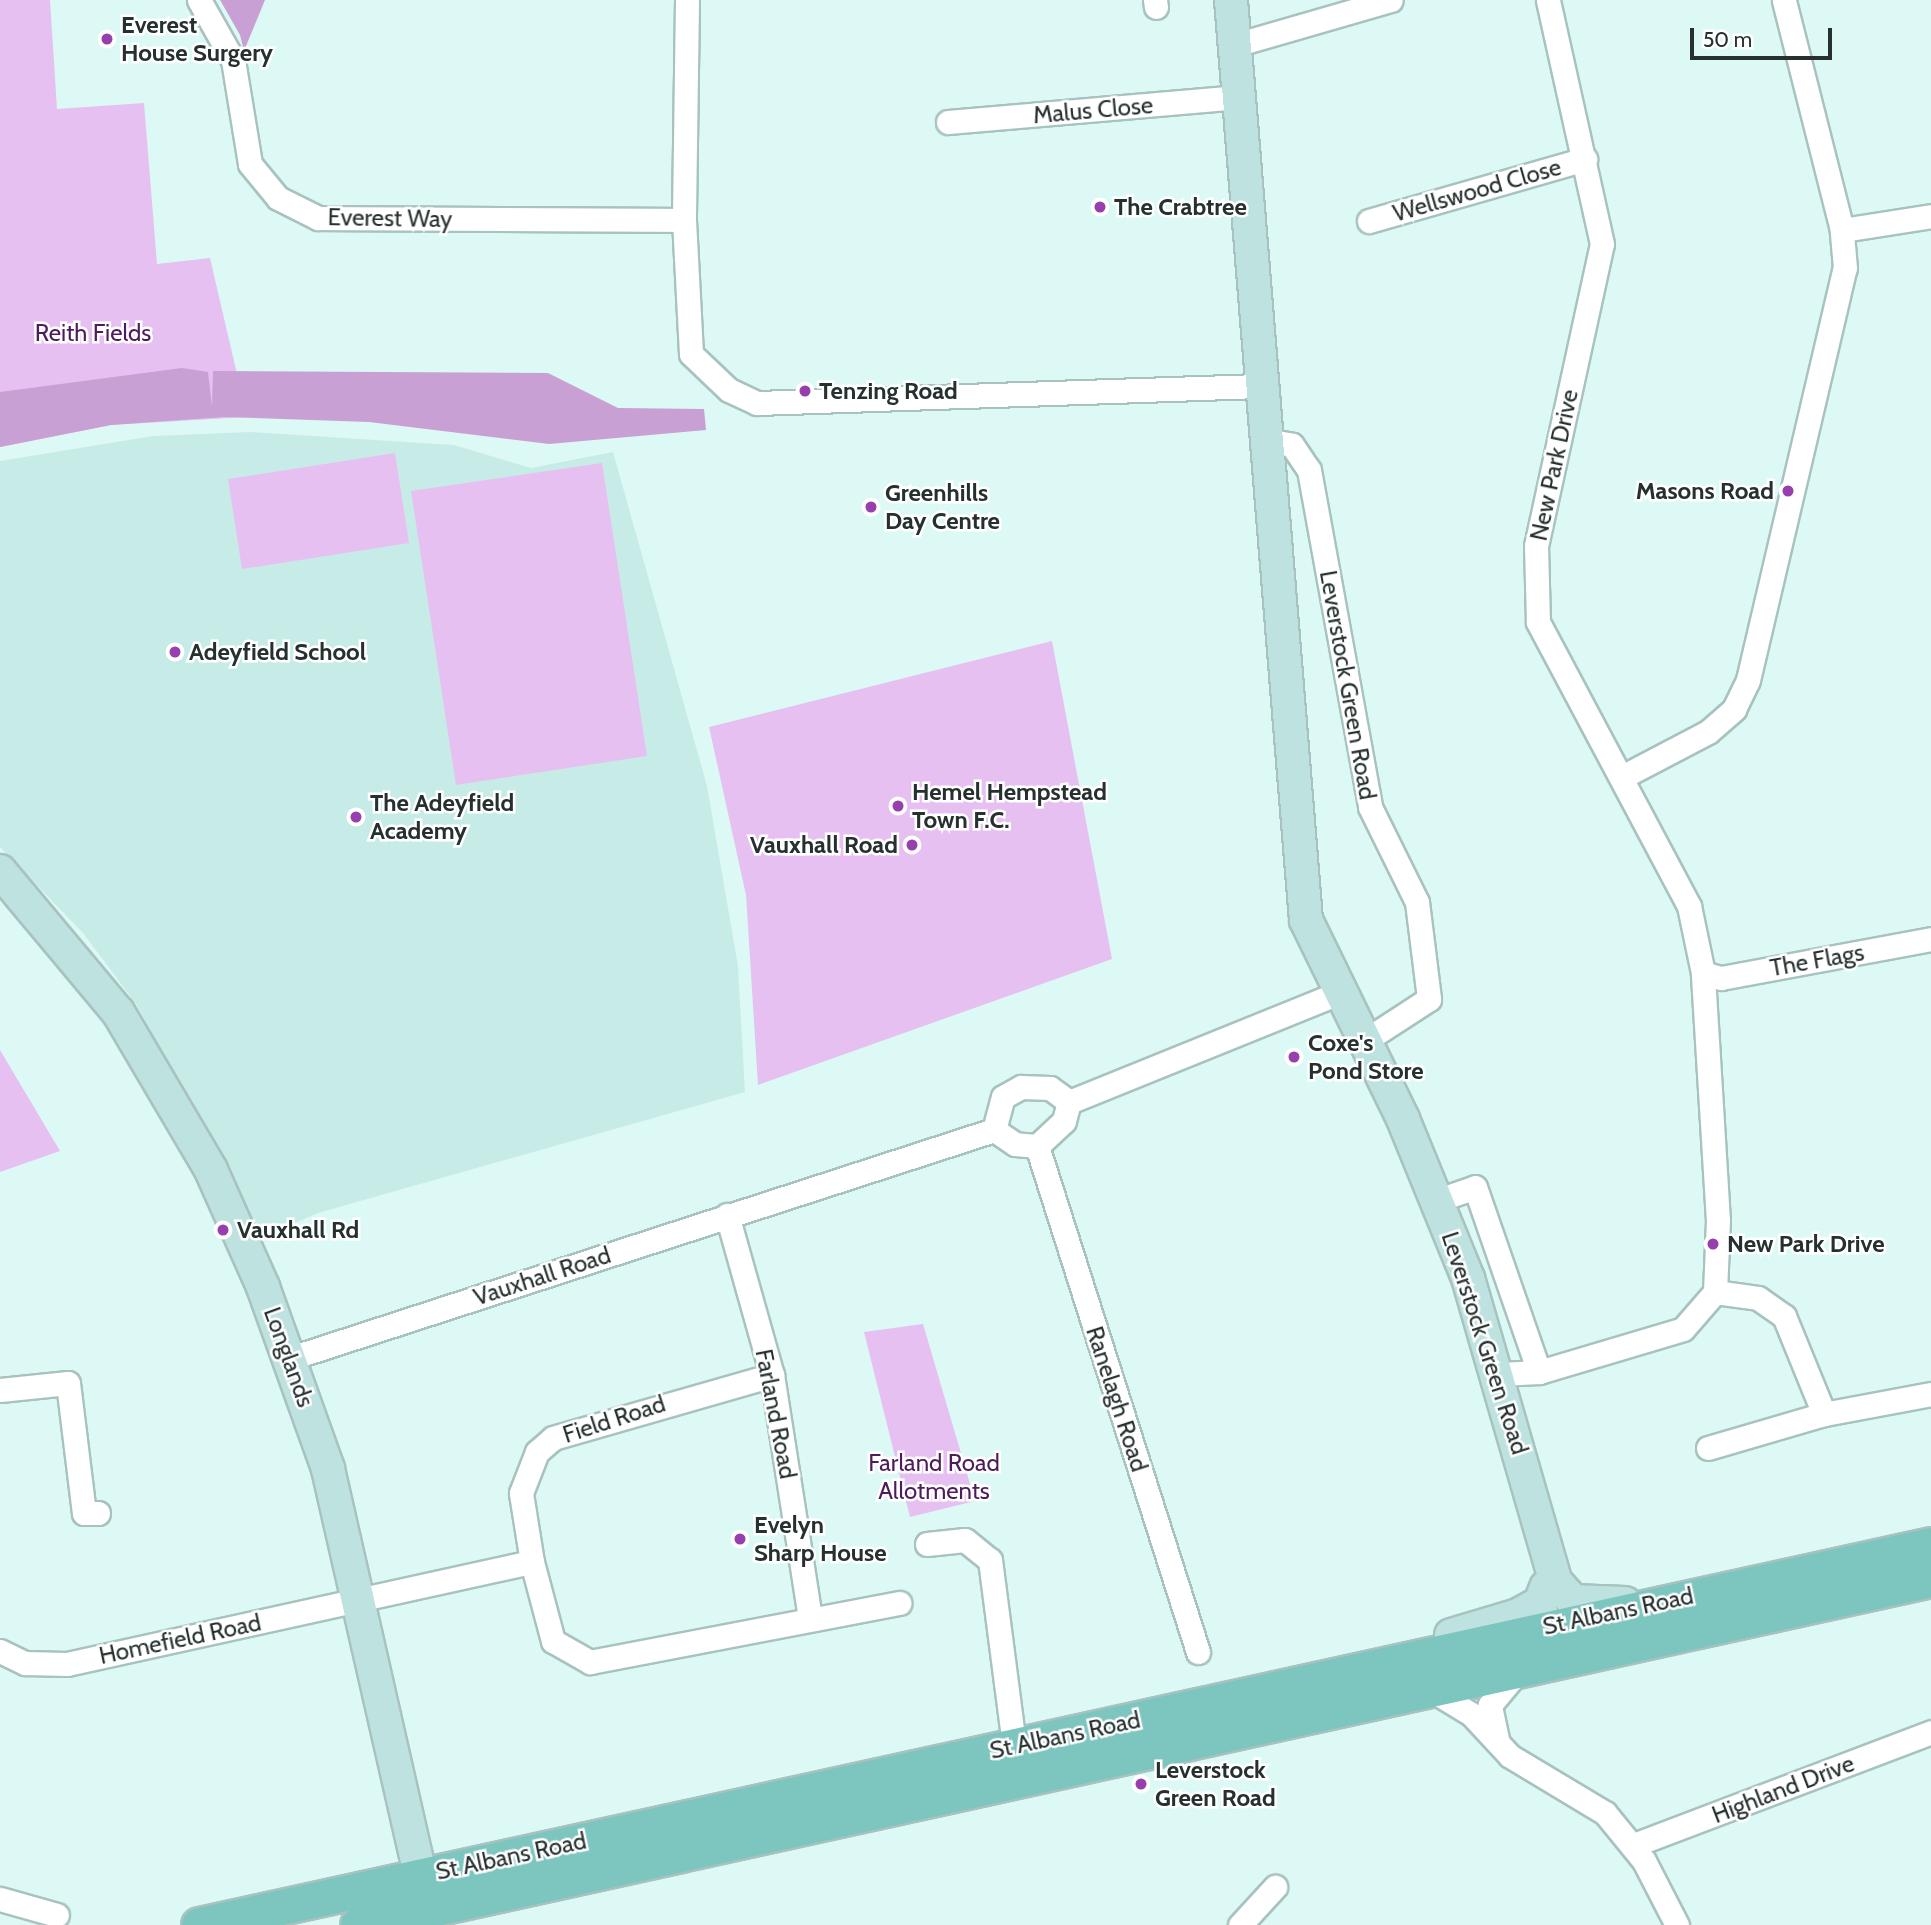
<!DOCTYPE html>
<style>
body{margin:0}
#map{position:relative;width:1931px;height:1925px;overflow:hidden;background:#ddf9f6;font-family:Cabin,sans-serif}
div>[style]{position:absolute}
.built>*{inset:0;background:#c7ece7}
.green>*{inset:0;background:#e6c0f1}
.forest>*{inset:0;background:#c8a0d3}
.roads{filter:drop-shadow(2px 0 #a8c3bf) drop-shadow(-2px 0 #a8c3bf) drop-shadow(0 2px #a8c3bf) drop-shadow(0 -2px #a8c3bf)}
.street>*{height:23px;margin:-11.5px;padding:0 11.5px;transform-origin:11.5px;border-radius:11.5px;background:#fff}
.secondary>*{height:32px;margin:-16px;padding:0 16px;transform-origin:16px;border-radius:16px;background:#bee2df}
.primary>*{height:35px;margin:-17.5px;padding:0 17.5px;transform-origin:17.5px;border-radius:17.5px;background:#7dc5bf}
.dots>*{width:19px;height:19px;translate:-50% -50%;box-sizing:border-box;border:4px solid #fff;border-radius:50%}
span{translate:-50% -50%;white-space:nowrap;text-align:center;line-height:1.15;-webkit-text-stroke:5px #fff;paint-order:stroke}
.poi-label{font-size:24px;color:#25302f;font-weight:700}
.left{translate:0 -50%;text-align:left}
.right{translate:-100% -50%;text-align:right}
.street-label{font-size:24px;color:#25302f}
.park-label{font-size:24px;color:#4e1c5a}
.scale{position:absolute;left:1690px;top:28px;width:142px;height:32px;box-sizing:border-box;border:4px solid #25302f;border-top:0;padding-left:9px;font-size:21px;line-height:24px;white-space:nowrap;color:#25302f;-webkit-text-stroke:5px #fff;paint-order:stroke}
</style>
<div id="map">
<div class="built">
<div style="clip-path:polygon(250px 432px,454px 445px,531px 468px,613px 452px,707px 786px,738px 966px,745px 1092px,318px 1213px,263px 1237px,136px 1004px,83px 933px,0 847px,0 461px,153px 436px)"></div>
</div>
<div class="green">
<div style="clip-path:polygon(0 0,50px 0,57px 109px,144px 103px,157px 264px,210px 258px,247px 417px,111px 425px,0 447px)"></div>
<div style="clip-path:polygon(395px 453px,409px 543px,242px 569px,228px 479px)"></div>
<div style="clip-path:polygon(602px 463px,647px 756px,456px 785px,411px 491px)"></div>
<div style="clip-path:polygon(1052px 641px,1112px 959px,758px 1085px,746px 895px,709px 727px)"></div>
<div style="clip-path:polygon(0 1050px,60px 1151px,0 1172px)"></div>
<div style="clip-path:polygon(923px 1324px,975px 1501px,910px 1517px,864px 1332px)"></div>
</div>
<div class="forest">
<div style="clip-path:polygon(220px 0,265px 0,244px 51px,240px 35px)"></div>
<div style="clip-path:polygon(182px 368px,208px 372px,212px 407px,213px 371px,548px 373px,618px 408px,704px 409px,706px 430px,549px 444px,369px 422px,224px 417px,111px 425px,0 447px,0 392px)"></div>
</div>
<div class="roads">
<div class="street">
<div style="left:199px;top:0;width:69px;rotate:60.5deg"></div>
<div style="left:233px;top:60px;width:105px;rotate:80.7deg"></div>
<div style="left:250px;top:164px;width:44px;rotate:50.5deg"></div>
<div style="left:278px;top:198px;width:45px;rotate:26.6deg"></div>
<div style="left:318px;top:218px;width:366px;rotate:0.3deg"></div>
<div style="left:687px;top:0;width:220px;rotate:90.8deg"></div>
<div style="left:684px;top:220px;width:134px;rotate:87deg"></div>
<div style="left:691px;top:354px;width:52px;rotate:43.5deg"></div>
<div style="left:729px;top:390px;width:31px;rotate:25deg"></div>
<div style="left:757px;top:403px;width:501px;rotate:-1.94deg"></div>
<div style="left:1155px;top:0;width:7px;rotate:82deg"></div>
<div style="left:1235px;top:45px;width:162px;rotate:-16.1deg"></div>
<div style="left:948px;top:122px;width:292px;rotate:-4.9deg"></div>
<div style="left:1369px;top:221px;width:225px;rotate:-16deg"></div>
<div style="left:1842px;top:230px;width:90px;rotate:-8.9deg"></div>
<div style="left:1265px;top:440px;width:27px;rotate:10deg"></div>
<div style="left:1292px;top:445px;width:30px;rotate:56deg"></div>
<div style="left:1309px;top:470px;width:342px;rotate:79.7deg"></div>
<div style="left:1370px;top:807px;width:106px;rotate:63.7deg"></div>
<div style="left:1417px;top:902px;width:98px;rotate:82.9deg"></div>
<div style="left:1429px;top:999px;width:75px;rotate:146.9deg"></div>
<div style="left:1622px;top:777px;width:97px;rotate:-27.6deg"></div>
<div style="left:1708px;top:732px;width:35px;rotate:-41deg"></div>
<div style="left:1734px;top:709px;width:32px;rotate:-64deg"></div>
<div style="left:1748px;top:680px;width:423px;rotate:-76.8deg"></div>
<div style="left:1845px;top:268px;width:38px;rotate:-95deg"></div>
<div style="left:1842px;top:230px;width:237px;rotate:-104.2deg"></div>
<div style="left:1703px;top:973px;width:19px;rotate:16deg"></div>
<div style="left:1721px;top:978px;width:214px;rotate:-10.5deg"></div>
<div style="left:1021px;top:1087px;width:29px;rotate:2deg"></div>
<div style="left:1050px;top:1088px;width:24px;rotate:36deg"></div>
<div style="left:1069px;top:1102px;width:20px;rotate:105deg"></div>
<div style="left:1064px;top:1121px;width:37px;rotate:137deg"></div>
<div style="left:1037px;top:1146px;width:22px;rotate:-175deg"></div>
<div style="left:1015px;top:1144px;width:25px;rotate:-146deg"></div>
<div style="left:994px;top:1130px;width:34px;rotate:-75deg"></div>
<div style="left:1003px;top:1097px;width:21px;rotate:-29deg"></div>
<div style="left:1069px;top:1102px;width:291px;rotate:-22deg"></div>
<div style="left:1037px;top:1146px;width:531px;rotate:72.35deg"></div>
<div style="left:1438px;top:1200px;width:39px;rotate:-19deg"></div>
<div style="left:1475px;top:1187px;width:196px;rotate:70.9deg"></div>
<div style="left:727px;top:1215px;width:166px;rotate:74.3deg"></div>
<div style="left:772px;top:1375px;width:245px;rotate:81.1deg"></div>
<div style="left:1715px;top:1292px;width:43px;rotate:7.9deg"></div>
<div style="left:1758px;top:1298px;width:32px;rotate:35deg"></div>
<div style="left:1784px;top:1316px;width:106px;rotate:67.8deg"></div>
<div style="left:291px;top:1358px;width:739px;rotate:-17.97deg"></div>
<div style="left:1500px;top:1374px;width:39px;rotate:-3deg"></div>
<div style="left:1539px;top:1372px;width:150px;rotate:-16.6deg"></div>
<div style="left:1683px;top:1329px;width:49px;rotate:-49.1deg"></div>
<div style="left:1715px;top:1292px;width:71px;rotate:-87.6deg"></div>
<div style="left:1718px;top:1221px;width:248px;rotate:-93.5deg"></div>
<div style="left:1703px;top:973px;width:68px;rotate:-101.8deg"></div>
<div style="left:1689px;top:906px;width:322px;rotate:-118deg"></div>
<div style="left:1538px;top:622px;width:76px;rotate:-91.5deg"></div>
<div style="left:1536px;top:546px;width:309px;rotate:-77.7deg"></div>
<div style="left:1602px;top:244px;width:250px;rotate:-102.5deg"></div>
<div style="left:0;top:1390px;width:68px;rotate:-5.9deg"></div>
<div style="left:68px;top:1383px;width:131px;rotate:83deg"></div>
<div style="left:84px;top:1513px;width:14px"></div>
<div style="left:1708px;top:1448px;width:121px;rotate:-16.3deg"></div>
<div style="left:1824px;top:1414px;width:109px;rotate:-10.6deg"></div>
<div style="left:927px;top:1544px;width:38px;rotate:-6deg"></div>
<div style="left:965px;top:1540px;width:32px;rotate:39deg"></div>
<div style="left:990px;top:1560px;width:187px;rotate:82.6deg"></div>
<div style="left:532px;top:1562px;width:82px;rotate:75.1deg"></div>
<div style="left:553px;top:1641px;width:43px;rotate:29.6deg"></div>
<div style="left:590px;top:1662px;width:315px;rotate:-10.8deg"></div>
<div style="left:0;top:1651px;width:28px;rotate:26deg"></div>
<div style="left:25px;top:1663px;width:42px;rotate:1.4deg"></div>
<div style="left:67px;top:1664px;width:476px;rotate:-12.4deg"></div>
<div style="left:532px;top:1562px;width:70px;rotate:-99.1deg"></div>
<div style="left:521px;top:1493px;width:44px;rotate:-68.7deg"></div>
<div style="left:537px;top:1452px;width:21px;rotate:-41deg"></div>
<div style="left:553px;top:1438px;width:228px;rotate:-16deg"></div>
<div style="left:1428px;top:1688px;width:50px;rotate:31.2deg"></div>
<div style="left:1471px;top:1714px;width:57px;rotate:47.1deg"></div>
<div style="left:1510px;top:1756px;width:111px;rotate:31deg"></div>
<div style="left:1605px;top:1813px;width:62px;rotate:50.9deg"></div>
<div style="left:1644px;top:1861px;width:72px;rotate:62.7deg"></div>
<div style="left:1497px;top:1739px;width:35px;rotate:-102deg"></div>
<div style="left:1490px;top:1705px;width:45px;rotate:-50.4deg"></div>
<div style="left:1634px;top:1845px;width:318px;rotate:-20.8deg"></div>
<div style="left:0;top:1899px;width:59px;rotate:15.7deg"></div>
<div style="left:1240px;top:1925px;width:52px;rotate:-47.4deg"></div>
</div>
<div class="secondary">
<div style="left:1231px;top:0;width:923px;rotate:85.34deg"></div>
<div style="left:1306px;top:920px;width:221px;rotate:64deg"></div>
<div style="left:1403px;top:1119px;width:172px;rotate:67.8deg"></div>
<div style="left:1468px;top:1278px;width:316px;rotate:73.9deg"></div>
<div style="left:1556px;top:1582px;width:25px;rotate:48deg"></div>
<div style="left:1573px;top:1601px;width:52px;rotate:2.2deg"></div>
<div style="left:0;top:871px;width:184px;rotate:50.1deg"></div>
<div style="left:118px;top:1012px;width:183px;rotate:59.5deg"></div>
<div style="left:211px;top:1170px;width:128px;rotate:66deg"></div>
<div style="left:263px;top:1287px;width:193px;rotate:70.3deg"></div>
<div style="left:328px;top:1469px;width:444px;rotate:77.2deg"></div>
<div style="left:1540px;top:1603px;width:32px;rotate:85deg"></div>
<div style="left:1543px;top:1635px;width:17px;rotate:31deg"></div>
<div style="left:1451px;top:1635px;width:70px;rotate:-16.6deg"></div>
<div style="left:1518px;top:1615px;width:25px;rotate:-29deg"></div>
<div style="left:1540px;top:1603px;width:17px;rotate:-69deg"></div>
</div>
<div class="primary">
<div style="left:199px;top:1925px;width:1773px;rotate:-12.37deg"></div>
<div style="left:358px;top:1925px;width:1611px;rotate:-12.41deg"></div>
</div>
</div>
<div class="dots">
<div style="left:107px;top:39px;background:#9740ad"></div>
<div style="left:1100px;top:207px;background:#9740ad"></div>
<div style="left:805px;top:391px;background:#9740ad"></div>
<div style="left:1788px;top:491px;background:#9740ad"></div>
<div style="left:871px;top:507px;background:#9740ad"></div>
<div style="left:175px;top:652px;background:#9740ad"></div>
<div style="left:898px;top:806px;background:#9740ad"></div>
<div style="left:356px;top:817px;background:#9740ad"></div>
<div style="left:912px;top:845px;background:#9740ad"></div>
<div style="left:1294px;top:1057px;background:#9740ad"></div>
<div style="left:223px;top:1230px;background:#9740ad"></div>
<div style="left:1713px;top:1244px;background:#9740ad"></div>
<div style="left:740px;top:1539px;background:#9740ad"></div>
<div style="left:1141px;top:1784px;background:#9740ad"></div>
</div>
<div class="poi-label">
<span class="left" style="left:121px;top:39px">Everest<br>House Surgery</span>
<span class="left" style="left:1114px;top:207px">The Crabtree</span>
<span class="left" style="left:819px;top:391px">Tenzing Road</span>
<span class="right" style="left:1774px;top:491px">Masons Road</span>
<span class="left" style="left:885px;top:507px">Greenhills<br>Day Centre</span>
<span class="left" style="left:189px;top:652px">Adeyfield School</span>
<span class="left" style="left:912px;top:806px">Hemel Hempstead<br>Town F.C.</span>
<span class="left" style="left:370px;top:817px">The Adeyfield<br>Academy</span>
<span class="right" style="left:898px;top:845px">Vauxhall Road</span>
<span class="left" style="left:1308px;top:1057px">Coxe's<br>Pond Store</span>
<span class="left" style="left:237px;top:1230px">Vauxhall Rd</span>
<span class="left" style="left:1727px;top:1244px">New Park Drive</span>
<span class="left" style="left:754px;top:1539px">Evelyn<br>Sharp House</span>
<span class="left" style="left:1155px;top:1784px">Leverstock<br>Green Road</span>
</div>
<div class="street-label">
<span style="left:1093px;top:110px;rotate:-5deg">Malus Close</span>
<span style="left:1477px;top:190px;rotate:-16deg">Wellswood Close</span>
<span style="left:390px;top:218px;rotate:1deg">Everest Way</span>
<span style="left:1554px;top:465px;rotate:-78deg">New Park Drive</span>
<span style="left:1348px;top:685px;rotate:80deg">Leverstock Green Road</span>
<span style="left:1817px;top:960px;rotate:-10deg">The Flags</span>
<span style="left:542px;top:1276px;rotate:-18deg">Vauxhall Road</span>
<span style="left:1485px;top:1343px;rotate:72deg">Leverstock Green Road</span>
<span style="left:289px;top:1357px;rotate:70deg">Longlands</span>
<span style="left:1117px;top:1399px;rotate:72deg">Ranelagh Road</span>
<span style="left:776px;top:1414px;rotate:79deg">Farland Road</span>
<span style="left:614px;top:1419px;rotate:-18deg">Field Road</span>
<span style="left:1618px;top:1611px;rotate:-12deg">St Albans Road</span>
<span style="left:180px;top:1639px;rotate:-12deg">Homefield Road</span>
<span style="left:1065px;top:1735px;rotate:-12deg">St Albans Road</span>
<span style="left:1783px;top:1789px;rotate:-21deg">Highland Drive</span>
<span style="left:511px;top:1856px;rotate:-12deg">St Albans Road</span>
</div>
<div class="park-label">
<span style="left:93px;top:333px">Reith Fields</span>
<span style="left:934px;top:1477px">Farland Road<br>Allotments</span>
</div>
<div class="scale">50 m</div>
</div>
